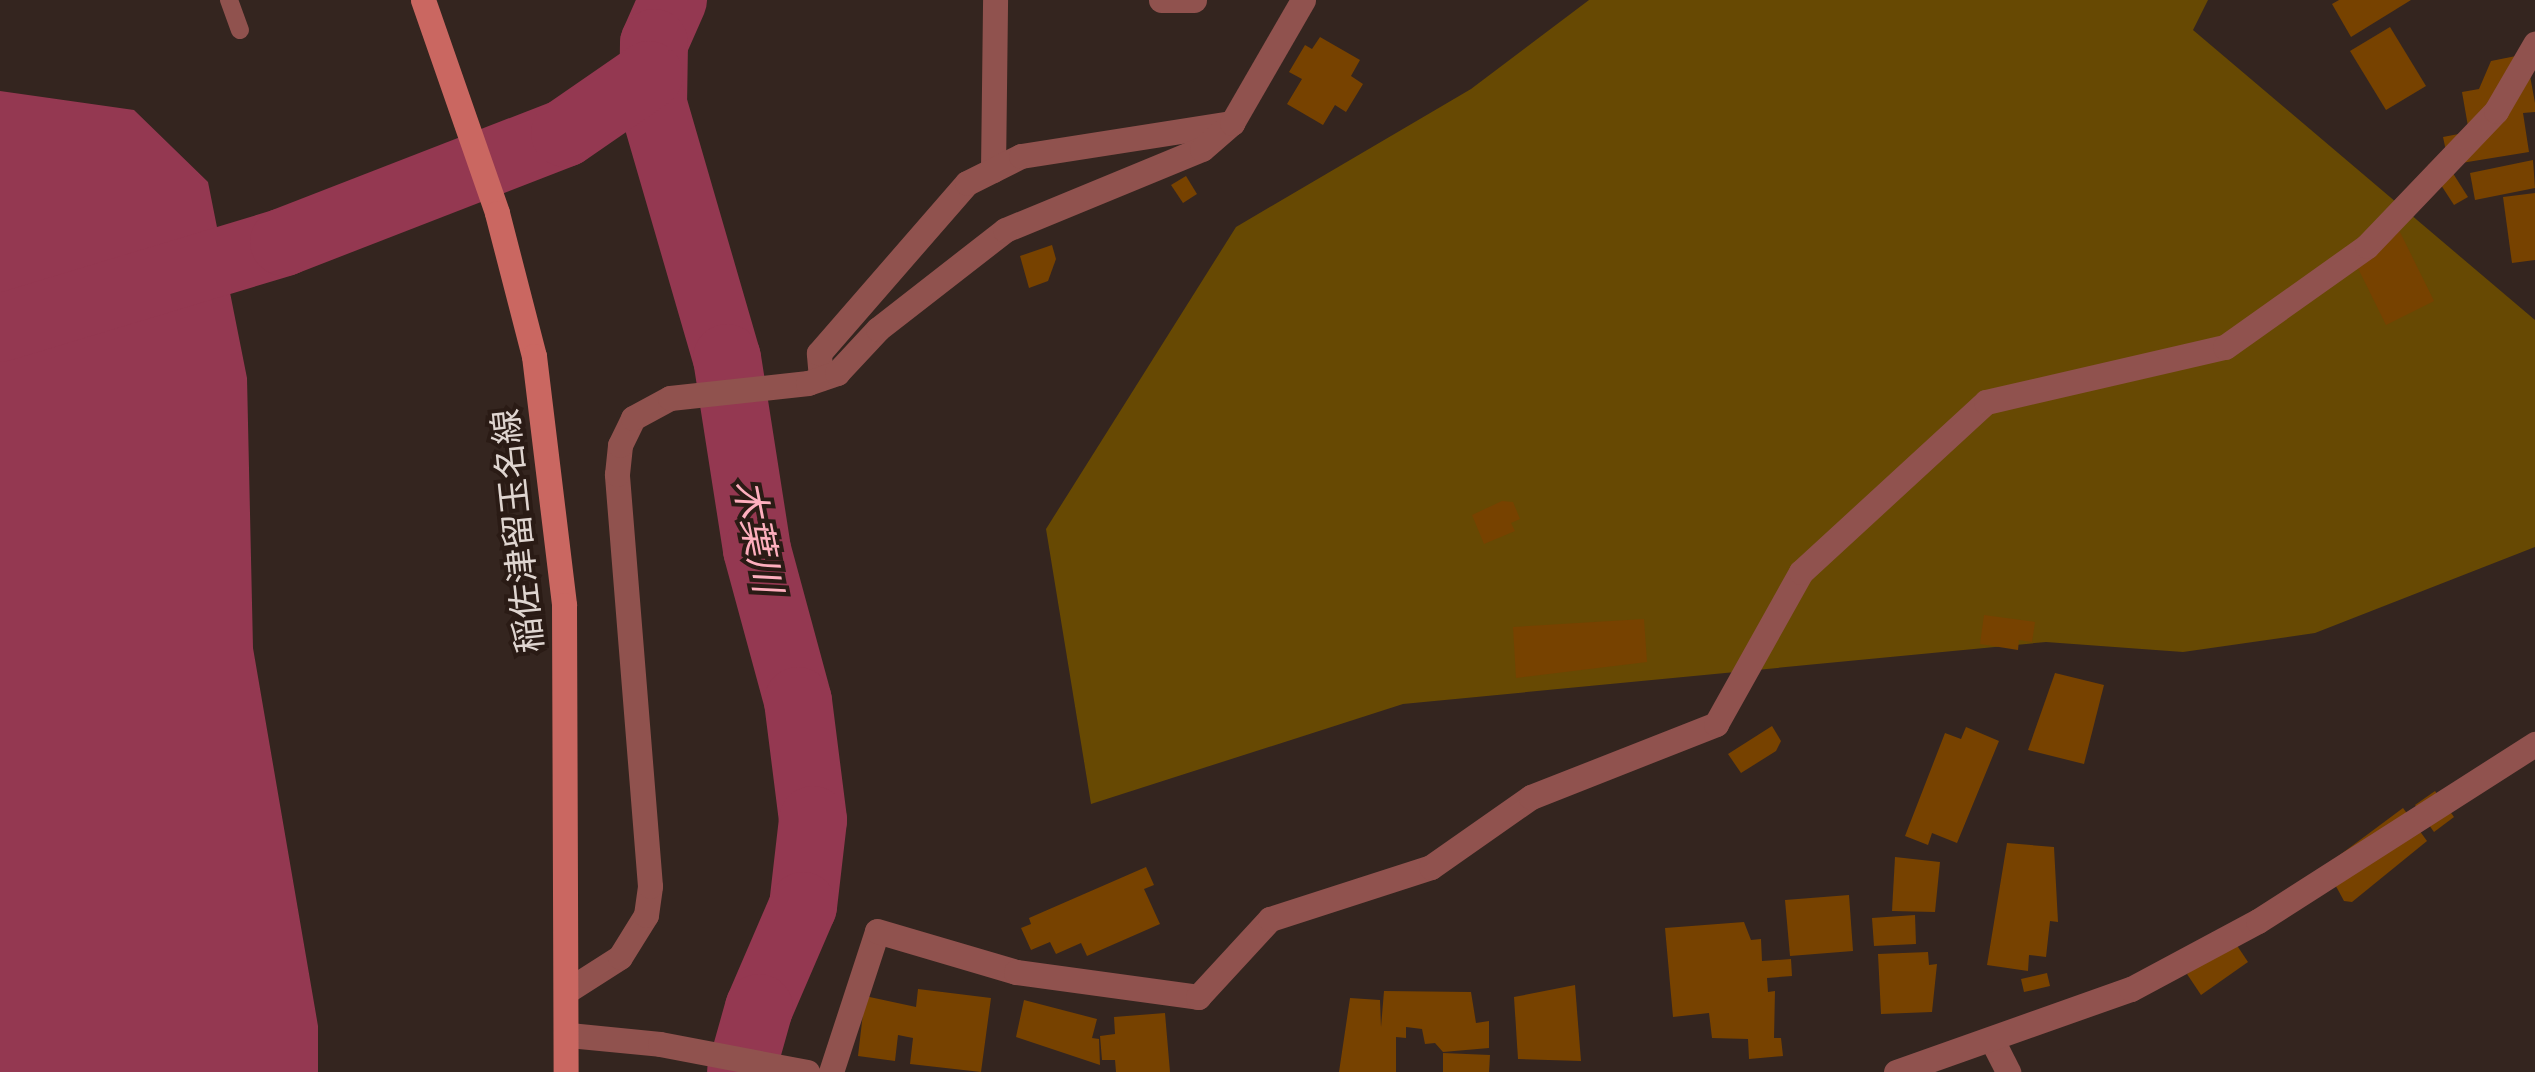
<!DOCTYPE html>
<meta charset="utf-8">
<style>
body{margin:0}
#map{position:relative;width:2535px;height:1072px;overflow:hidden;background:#34251f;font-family:Ubuntu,"Noto Sans JP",sans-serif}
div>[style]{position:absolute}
.green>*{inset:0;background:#674903}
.water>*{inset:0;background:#943851}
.stream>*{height:11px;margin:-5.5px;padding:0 5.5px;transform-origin:5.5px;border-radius:5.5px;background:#943851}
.river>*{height:68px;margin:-34px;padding:0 34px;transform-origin:34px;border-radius:34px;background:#943851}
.building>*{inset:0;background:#774200}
.service>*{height:18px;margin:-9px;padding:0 9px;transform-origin:9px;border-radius:9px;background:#90524e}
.minor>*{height:25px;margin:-12.5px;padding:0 12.5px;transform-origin:12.5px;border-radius:12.5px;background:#90524e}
.secondary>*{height:25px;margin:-12.5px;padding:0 12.5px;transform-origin:12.5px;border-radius:12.5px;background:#ca6761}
span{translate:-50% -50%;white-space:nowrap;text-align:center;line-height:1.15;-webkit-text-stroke:8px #2a1b15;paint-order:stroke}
.street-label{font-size:35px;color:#dfd5d0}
.water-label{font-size:38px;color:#feafbe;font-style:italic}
</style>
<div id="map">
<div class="green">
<div style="clip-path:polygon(1589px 0,2208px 0,2193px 30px,2535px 320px,2535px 547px,2315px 633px,2183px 652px,2046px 642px,1403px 704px,1091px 804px,1046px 529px,1236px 227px,1471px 89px)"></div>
</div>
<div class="water">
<div style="clip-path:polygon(0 91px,134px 110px,208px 182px,247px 378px,253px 648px,318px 1026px,318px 1072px,0 1072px)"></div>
</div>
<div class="stream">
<div style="left:649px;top:0;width:75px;rotate:90deg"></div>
</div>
<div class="river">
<div style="left:673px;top:0;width:47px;rotate:113.8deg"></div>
<div style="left:654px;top:43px;width:61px;rotate:90.9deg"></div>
<div style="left:653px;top:104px;width:265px;rotate:73.8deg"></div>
<div style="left:727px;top:358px;width:194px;rotate:81.1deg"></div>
<div style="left:757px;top:550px;width:156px;rotate:74.8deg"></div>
<div style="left:798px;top:701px;width:120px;rotate:82.8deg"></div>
<div style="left:813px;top:820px;width:87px;rotate:96.6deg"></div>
<div style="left:803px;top:906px;width:111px;rotate:113.3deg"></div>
<div style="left:759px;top:1008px;width:66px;rotate:105.7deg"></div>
<div style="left:0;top:328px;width:297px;rotate:-16.8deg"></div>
<div style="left:284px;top:242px;width:301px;rotate:-21.2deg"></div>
<div style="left:565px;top:133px;width:102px;rotate:-34.6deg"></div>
</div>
<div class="building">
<div style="clip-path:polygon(2339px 0,2411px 0,2351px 37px,2332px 4px)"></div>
<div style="clip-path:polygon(2390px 27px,2426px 86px,2386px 110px,2350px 51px)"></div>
<div style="clip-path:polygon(1320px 37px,1360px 60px,1351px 76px,1363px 84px,1346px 112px,1335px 105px,1323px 125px,1287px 104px,1302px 79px,1289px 72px,1305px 45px,1312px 49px)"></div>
<div style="clip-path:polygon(2526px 54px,2535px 103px,2535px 112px,2523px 113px,2529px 152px,2449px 165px,2443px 137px,2469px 132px,2462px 92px,2479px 89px,2491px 61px)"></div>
<div style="clip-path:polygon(2442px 156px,2468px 197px,2454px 205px,2428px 165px)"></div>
<div style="clip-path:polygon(2533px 160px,2535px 188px,2475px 200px,2470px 173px)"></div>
<div style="clip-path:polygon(1186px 176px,1197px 194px,1183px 203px,1171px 185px)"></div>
<div style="clip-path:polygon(2535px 193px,2535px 260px,2512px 263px,2503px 197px)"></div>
<div style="clip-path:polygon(2396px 224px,2434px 301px,2386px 325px,2348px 248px)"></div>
<div style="clip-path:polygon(1052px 245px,1056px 259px,1048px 281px,1029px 288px,1020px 256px)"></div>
<div style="clip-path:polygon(1502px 501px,1513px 502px,1520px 519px,1511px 523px,1515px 531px,1484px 544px,1472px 515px)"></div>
<div style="clip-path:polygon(1984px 615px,2035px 622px,2032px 642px,2019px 640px,2018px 650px,1980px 644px)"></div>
<div style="clip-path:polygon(1644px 619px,1647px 662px,1516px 678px,1513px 627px)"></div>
<div style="clip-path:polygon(2055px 673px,2104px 685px,2084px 764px,2028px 750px)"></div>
<div style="clip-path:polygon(1772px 726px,1781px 741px,1776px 751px,1741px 773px,1728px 754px)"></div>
<div style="clip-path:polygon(1966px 727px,1999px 741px,1957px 843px,1932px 833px,1928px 845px,1905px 836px,1945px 733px,1961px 739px)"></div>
<div style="clip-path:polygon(2435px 791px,2454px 817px,2434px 832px,2415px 805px)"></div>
<div style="clip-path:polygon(2403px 808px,2427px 841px,2352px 902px,2344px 901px,2325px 866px)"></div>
<div style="clip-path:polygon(2007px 843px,2054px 847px,2058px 922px,2050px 921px,2046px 957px,2029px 955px,2028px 971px,1987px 965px)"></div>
<div style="clip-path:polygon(1895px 857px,1940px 862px,1935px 912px,1892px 911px)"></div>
<div style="clip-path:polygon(1146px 867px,1154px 885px,1144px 889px,1160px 924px,1087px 956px,1081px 943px,1056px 954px,1050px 942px,1031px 950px,1021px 928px,1031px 924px,1029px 918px)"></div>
<div style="clip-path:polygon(1849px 895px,1853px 951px,1790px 956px,1785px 900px)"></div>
<div style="clip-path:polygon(1915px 915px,1916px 944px,1874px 946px,1872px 918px)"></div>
<div style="clip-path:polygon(1744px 922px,1751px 940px,1761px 939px,1762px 961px,1791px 959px,1792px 976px,1767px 978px,1768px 992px,1775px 991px,1774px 1038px,1781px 1038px,1783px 1056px,1749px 1059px,1748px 1039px,1712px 1038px,1709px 1013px,1673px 1017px,1665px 928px)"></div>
<div style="clip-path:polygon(2234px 941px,2248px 962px,2201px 995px,2187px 974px)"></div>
<div style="clip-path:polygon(1928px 952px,1929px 965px,1937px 964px,1932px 1012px,1881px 1014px,1878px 954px)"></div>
<div style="clip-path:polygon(2047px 973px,2050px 986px,2024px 992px,2021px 979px)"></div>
<div style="clip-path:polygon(1575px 985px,1581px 1061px,1518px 1059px,1514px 997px)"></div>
<div style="clip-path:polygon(918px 989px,991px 998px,981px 1072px,910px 1064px,913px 1038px,898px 1035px,895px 1061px,858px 1056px,865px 996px,916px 1007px)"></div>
<div style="clip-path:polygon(1384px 991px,1471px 992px,1476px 1023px,1489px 1021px,1489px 1048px,1443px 1052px,1435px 1043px,1425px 1044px,1422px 1029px,1406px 1027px,1406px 1038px,1396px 1037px,1396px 1072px,1339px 1072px,1350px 998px,1380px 1000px,1381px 1027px)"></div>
<div style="clip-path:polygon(1024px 1000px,1097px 1019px,1092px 1038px,1099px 1039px,1100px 1065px,1016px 1037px)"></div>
<div style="clip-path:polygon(1165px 1013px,1170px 1072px,1116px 1072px,1115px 1060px,1102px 1060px,1100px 1036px,1115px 1034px,1114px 1017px)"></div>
<div style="clip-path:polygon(1443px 1053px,1490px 1055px,1489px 1072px,1443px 1072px)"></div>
</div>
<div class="service">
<div style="left:229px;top:0;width:32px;rotate:70deg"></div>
</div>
<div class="minor">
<div style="left:1161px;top:0;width:33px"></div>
<div style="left:993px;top:170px;width:170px;rotate:-89.3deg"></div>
<div style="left:821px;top:378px;width:25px;rotate:-95deg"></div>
<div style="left:819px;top:353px;width:225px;rotate:-49deg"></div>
<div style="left:967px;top:183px;width:60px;rotate:-26.6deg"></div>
<div style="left:1021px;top:156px;width:214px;rotate:-8.9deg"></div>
<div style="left:570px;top:989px;width:59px;rotate:-32.6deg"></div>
<div style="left:620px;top:957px;width:49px;rotate:-58.2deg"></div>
<div style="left:646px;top:915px;width:29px;rotate:-82deg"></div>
<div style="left:650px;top:886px;width:413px;rotate:-94.6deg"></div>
<div style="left:617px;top:474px;width:29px;rotate:-84deg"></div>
<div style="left:620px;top:445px;width:30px;rotate:-64deg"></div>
<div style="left:633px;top:418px;width:42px;rotate:-28.4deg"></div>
<div style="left:670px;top:398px;width:139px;rotate:-6.2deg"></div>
<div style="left:808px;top:383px;width:31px;rotate:-19deg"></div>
<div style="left:837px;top:373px;width:60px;rotate:-47deg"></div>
<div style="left:878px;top:329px;width:161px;rotate:-37.9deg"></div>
<div style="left:1005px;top:230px;width:213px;rotate:-22.4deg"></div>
<div style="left:1202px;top:149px;width:40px;rotate:-41deg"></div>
<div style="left:1232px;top:123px;width:142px;rotate:-60deg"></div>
<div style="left:569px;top:1035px;width:91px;rotate:5.6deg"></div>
<div style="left:660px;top:1044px;width:150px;rotate:10.8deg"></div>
<div style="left:1992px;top:1040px;width:36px;rotate:63deg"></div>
<div style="left:831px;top:1072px;width:148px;rotate:-71.9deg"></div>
<div style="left:877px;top:931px;width:145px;rotate:16.4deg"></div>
<div style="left:1016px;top:972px;width:184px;rotate:7.8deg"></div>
<div style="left:1198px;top:997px;width:106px;rotate:-47.3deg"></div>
<div style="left:1270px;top:919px;width:169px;rotate:-17.9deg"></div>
<div style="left:1431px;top:867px;width:122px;rotate:-35deg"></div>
<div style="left:1531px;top:797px;width:199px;rotate:-21.5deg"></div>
<div style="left:1716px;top:724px;width:174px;rotate:-60.8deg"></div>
<div style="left:1801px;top:572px;width:251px;rotate:-42.6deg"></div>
<div style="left:1986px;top:402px;width:245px;rotate:-13deg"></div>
<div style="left:2225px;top:347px;width:174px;rotate:-35.4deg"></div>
<div style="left:2367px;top:246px;width:187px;rotate:-46.3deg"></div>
<div style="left:2496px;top:111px;width:78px;rotate:-59.8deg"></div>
<div style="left:1896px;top:1072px;width:249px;rotate:-19.5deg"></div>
<div style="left:2131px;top:989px;width:144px;rotate:-28.2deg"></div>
<div style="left:2258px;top:921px;width:329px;rotate:-32.6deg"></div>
</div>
<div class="secondary">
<div style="left:423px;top:0;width:225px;rotate:70.8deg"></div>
<div style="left:497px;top:213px;width:148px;rotate:75.5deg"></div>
<div style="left:534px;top:356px;width:251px;rotate:83.1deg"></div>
<div style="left:564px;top:605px;width:467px;rotate:89.8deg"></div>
</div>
<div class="street-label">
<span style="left:517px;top:531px;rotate:-96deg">稲佐津留玉名線</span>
</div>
<div class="water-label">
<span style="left:758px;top:536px;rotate:79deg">木葉川</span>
</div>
</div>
